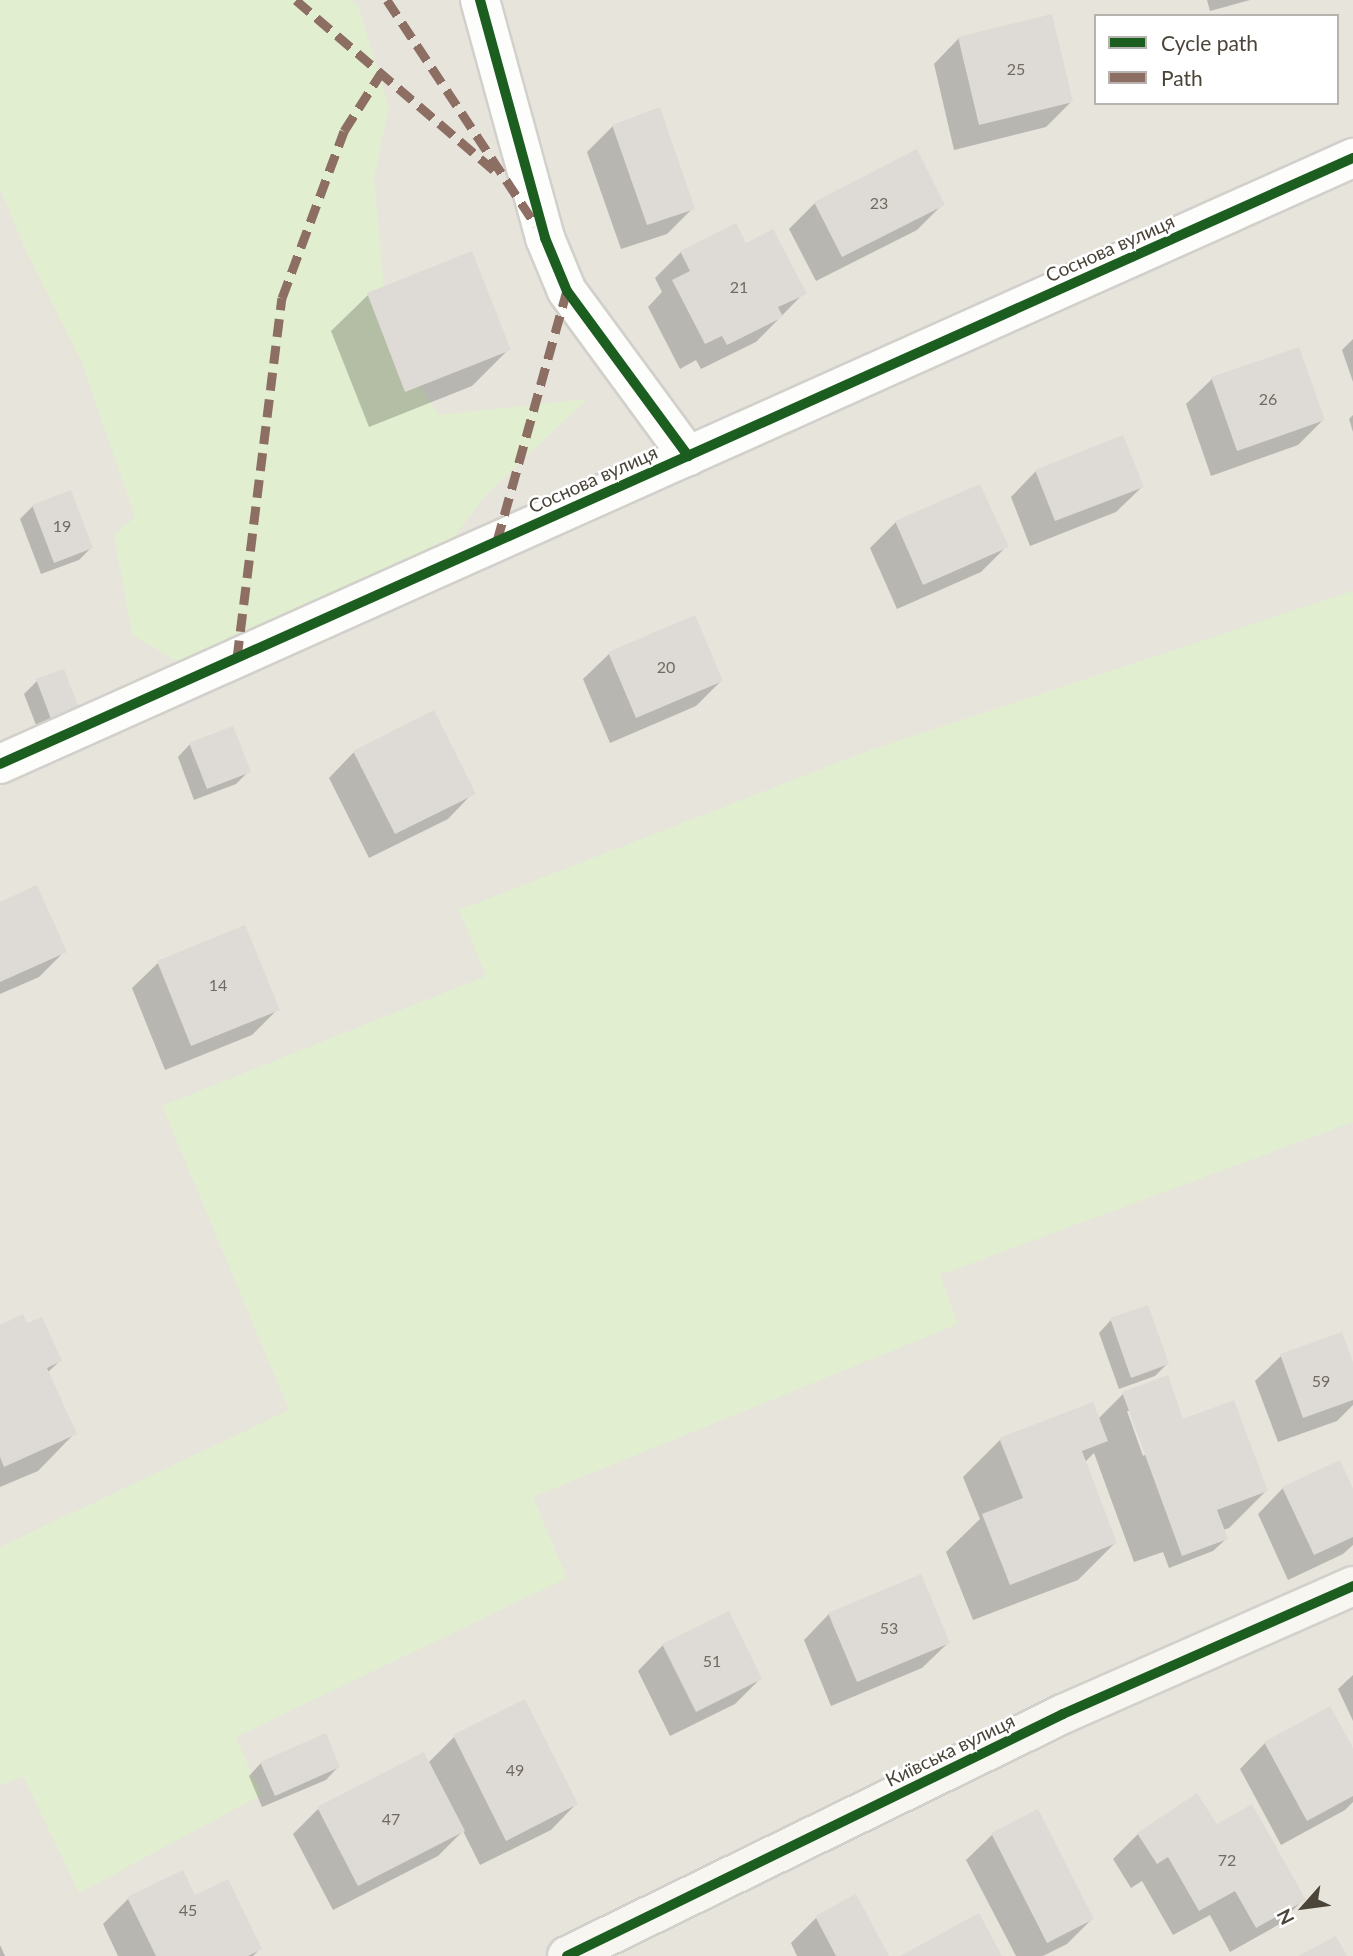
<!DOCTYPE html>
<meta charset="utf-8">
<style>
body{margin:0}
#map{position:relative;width:1353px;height:1956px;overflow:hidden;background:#f4f2ee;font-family:Lato,sans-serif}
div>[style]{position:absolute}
.residential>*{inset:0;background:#e7e4dc}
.green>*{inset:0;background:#e1eecf}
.shadow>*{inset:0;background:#0003}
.building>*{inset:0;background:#dedbd6}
.roads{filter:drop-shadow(2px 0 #d2d0cb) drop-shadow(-2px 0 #d2d0cb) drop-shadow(0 2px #d2d0cb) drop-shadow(0 -2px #d2d0cb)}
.street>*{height:38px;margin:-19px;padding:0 19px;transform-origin:19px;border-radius:19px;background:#fdfdfc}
.secondary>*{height:38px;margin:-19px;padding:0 19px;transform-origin:19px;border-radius:19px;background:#f7f6f1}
.quiet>*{height:9px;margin-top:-4.5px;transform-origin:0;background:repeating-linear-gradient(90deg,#8d6e63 0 18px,transparent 0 27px)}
.cycleway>*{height:10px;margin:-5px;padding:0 5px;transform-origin:5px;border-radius:5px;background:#1b5e20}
span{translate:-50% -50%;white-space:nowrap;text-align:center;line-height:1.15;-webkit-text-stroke:5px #fff;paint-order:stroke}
.number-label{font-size:16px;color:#706a61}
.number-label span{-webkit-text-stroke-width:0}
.street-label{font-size:19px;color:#4b4439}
.legend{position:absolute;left:1094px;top:14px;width:245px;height:91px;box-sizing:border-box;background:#fff;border:2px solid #b7b4b0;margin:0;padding:9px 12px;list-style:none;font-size:21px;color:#4b4439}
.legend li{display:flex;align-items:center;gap:14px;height:35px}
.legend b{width:35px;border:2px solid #b7b4b0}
.north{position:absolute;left:1269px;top:1872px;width:70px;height:70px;-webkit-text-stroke:5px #fff;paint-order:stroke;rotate:242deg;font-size:19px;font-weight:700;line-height:28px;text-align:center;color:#4b4439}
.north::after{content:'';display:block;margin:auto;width:24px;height:32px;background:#4b4439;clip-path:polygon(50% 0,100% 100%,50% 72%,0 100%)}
</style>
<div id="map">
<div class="residential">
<div style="clip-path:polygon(evenodd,0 0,1353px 0,1353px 1956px,0 1956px,0 0,1096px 16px,1337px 16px,1337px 103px,1096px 103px,1096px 16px)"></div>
</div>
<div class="green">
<div style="clip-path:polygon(0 0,350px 0,358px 5px,389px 107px,374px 178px,389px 342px,439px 415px,587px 399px,484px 497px,436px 562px,212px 681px,132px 635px,114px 535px,135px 517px,82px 363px,26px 251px,0 189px)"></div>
<div style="clip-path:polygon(1353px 591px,1353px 1122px,940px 1275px,958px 1324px,533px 1497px,567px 1578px,236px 1737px,261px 1795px,79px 1893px,23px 1776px,0 1786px,0 1547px,289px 1410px,162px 1106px,486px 976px,459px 910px,870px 750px)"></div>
</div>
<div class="shadow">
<div style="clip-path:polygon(1207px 0,1250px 0,1210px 11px)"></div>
<div style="clip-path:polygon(959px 38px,1071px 102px,1046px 127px,954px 150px,934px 64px)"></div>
<div style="clip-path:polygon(613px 126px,693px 208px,667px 234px,621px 249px,587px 152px)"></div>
<div style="clip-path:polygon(815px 203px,942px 205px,917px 230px,816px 281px,789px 229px)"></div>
<div style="clip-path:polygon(745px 245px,804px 293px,756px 342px,701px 369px,696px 360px,680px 369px,648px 307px,662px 292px,655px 278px,681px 252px)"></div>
<div style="clip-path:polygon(471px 254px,509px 349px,472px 386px,369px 427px,331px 331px,368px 295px)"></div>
<div style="clip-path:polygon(1353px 339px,1353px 382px,1342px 350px)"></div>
<div style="clip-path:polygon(1212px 379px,1323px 420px,1298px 445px,1211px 476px,1186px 404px)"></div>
<div style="clip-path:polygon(1353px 415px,1353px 432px,1349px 419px)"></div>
<div style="clip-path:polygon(1036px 471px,1142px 487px,1116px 512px,1030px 546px,1011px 497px)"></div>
<div style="clip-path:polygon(33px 506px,91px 548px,79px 560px,41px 574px,20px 519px)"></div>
<div style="clip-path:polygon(896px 522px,1007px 546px,981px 572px,897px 609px,870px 548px)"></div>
<div style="clip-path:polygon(609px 654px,721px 681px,696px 706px,610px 743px,583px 679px)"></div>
<div style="clip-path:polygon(37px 681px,77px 708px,38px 730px,24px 694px)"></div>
<div style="clip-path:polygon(190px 744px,249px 771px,236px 784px,194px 800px,178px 757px)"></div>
<div style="clip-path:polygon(354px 752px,473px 793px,448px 819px,369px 858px,329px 778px)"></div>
<div style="clip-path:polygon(0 903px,65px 951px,39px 977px,0 994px)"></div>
<div style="clip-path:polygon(158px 963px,278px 1009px,252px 1035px,165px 1070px,132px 988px)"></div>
<div style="clip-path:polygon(1111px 1320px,1167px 1364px,1155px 1376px,1119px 1389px,1099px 1333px)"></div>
<div style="clip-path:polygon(26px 1326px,60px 1361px,47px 1373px,74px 1434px,38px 1471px,0 1487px,0 1327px)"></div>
<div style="clip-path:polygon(1281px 1356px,1353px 1368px,1353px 1405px,1337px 1421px,1278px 1442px,1255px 1381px)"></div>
<div style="clip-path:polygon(evenodd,1123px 1394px,1182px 1421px,1266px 1491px,1229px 1528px,1223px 1530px,1226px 1539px,1213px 1551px,1169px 1568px,1163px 1552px,1134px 1562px,1094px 1453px,1084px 1463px,1115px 1543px,1078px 1580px,973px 1620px,946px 1552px,980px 1519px,963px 1477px,1000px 1440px,1092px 1404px,1098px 1419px,1123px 1394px,1127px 1411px,1131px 1411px,1146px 1454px,1143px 1456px,1127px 1411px)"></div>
<div style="clip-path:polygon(1283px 1488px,1353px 1493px,1353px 1545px,1343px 1554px,1288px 1580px,1258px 1514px)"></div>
<div style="clip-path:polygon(829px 1614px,948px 1643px,922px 1668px,831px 1706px,804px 1640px)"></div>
<div style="clip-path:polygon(663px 1645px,760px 1679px,735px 1704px,670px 1736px,638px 1671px)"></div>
<div style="clip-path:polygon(1353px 1675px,1353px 1721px,1338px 1689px)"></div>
<div style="clip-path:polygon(524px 1702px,576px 1804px,551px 1830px,480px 1865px,463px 1831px,438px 1856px,333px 1910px,293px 1834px,318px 1809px,428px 1763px,454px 1737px)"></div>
<div style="clip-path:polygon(1265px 1743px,1353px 1752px,1353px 1802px,1345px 1810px,1281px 1845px,1240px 1769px)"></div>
<div style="clip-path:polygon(261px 1763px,338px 1767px,326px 1780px,262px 1807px,249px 1776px)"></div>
<div style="clip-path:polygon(1037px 1811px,1092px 1919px,1067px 1944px,1043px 1956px,1016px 1956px,966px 1860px,992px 1835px)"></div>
<div style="clip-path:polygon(1217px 1826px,1304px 1899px,1278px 1925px,1230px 1952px,1210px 1915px,1173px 1935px,1142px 1881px,1131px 1888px,1113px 1859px,1138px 1834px)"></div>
<div style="clip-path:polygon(194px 1897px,260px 1949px,253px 1956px,118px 1956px,103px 1924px,128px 1899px)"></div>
<div style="clip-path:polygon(816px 1918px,887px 1956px,797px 1956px,791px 1943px)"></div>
<div style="clip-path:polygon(0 1945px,5px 1956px,0 1956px)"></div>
</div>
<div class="building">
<div style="clip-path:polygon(1052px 14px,1073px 102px,979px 125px,958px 37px)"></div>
<div style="clip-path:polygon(660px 107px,695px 209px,647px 225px,612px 125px)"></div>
<div style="clip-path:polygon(917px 149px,945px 205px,842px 257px,814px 202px)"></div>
<div style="clip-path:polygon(736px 223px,746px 243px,773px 229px,807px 294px,778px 307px,783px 317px,727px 345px,722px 336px,705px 344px,672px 280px,690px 271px,680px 251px)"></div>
<div style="clip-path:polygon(472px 251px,511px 350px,405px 392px,367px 293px)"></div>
<div style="clip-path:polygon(1299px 347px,1325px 420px,1237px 451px,1211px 377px)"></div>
<div style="clip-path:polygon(1123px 435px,1144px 487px,1055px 521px,1035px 470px)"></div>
<div style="clip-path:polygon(980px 484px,1009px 547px,923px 585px,895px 521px)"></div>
<div style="clip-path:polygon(71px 490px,93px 548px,54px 563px,32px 505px)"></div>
<div style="clip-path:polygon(695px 615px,723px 681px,636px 718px,608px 652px)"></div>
<div style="clip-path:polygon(64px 669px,79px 708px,51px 719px,36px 679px)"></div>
<div style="clip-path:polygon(434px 710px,476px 794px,395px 834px,353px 751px)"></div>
<div style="clip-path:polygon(233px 726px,251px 772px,207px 789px,189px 743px)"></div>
<div style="clip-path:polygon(37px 885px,67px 952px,0 982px,0 902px)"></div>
<div style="clip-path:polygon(245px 925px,280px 1010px,191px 1046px,157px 961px)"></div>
<div style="clip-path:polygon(1148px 1305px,1169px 1364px,1131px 1378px,1110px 1318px)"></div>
<div style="clip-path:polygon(23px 1314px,27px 1323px,42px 1317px,62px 1361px,47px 1368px,77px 1434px,4px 1467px,0 1457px,0 1325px)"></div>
<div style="clip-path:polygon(1342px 1332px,1353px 1362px,1353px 1400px,1303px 1418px,1280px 1354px)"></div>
<div style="clip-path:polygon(1168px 1375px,1183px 1419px,1234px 1400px,1268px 1491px,1217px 1510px,1228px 1539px,1182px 1556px,1122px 1392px)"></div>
<div style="clip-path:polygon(1093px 1402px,1108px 1441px,1082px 1451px,1117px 1543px,1010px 1585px,982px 1514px,1023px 1498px,999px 1438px)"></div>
<div style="clip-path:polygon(1340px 1460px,1353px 1489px,1353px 1537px,1314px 1555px,1282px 1487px)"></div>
<div style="clip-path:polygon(921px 1574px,950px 1643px,857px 1682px,828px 1613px)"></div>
<div style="clip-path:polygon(729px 1611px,762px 1679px,696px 1712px,662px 1644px)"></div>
<div style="clip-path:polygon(525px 1699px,578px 1804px,506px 1841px,453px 1735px)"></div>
<div style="clip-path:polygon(1330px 1706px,1353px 1748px,1353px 1796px,1307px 1821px,1264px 1742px)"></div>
<div style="clip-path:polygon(326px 1733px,340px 1767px,275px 1796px,260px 1762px)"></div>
<div style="clip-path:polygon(424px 1752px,465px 1831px,358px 1886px,317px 1807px)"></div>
<div style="clip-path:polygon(1197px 1793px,1217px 1824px,1252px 1804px,1306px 1900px,1256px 1928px,1235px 1891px,1199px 1911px,1168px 1857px,1157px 1864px,1137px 1833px)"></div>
<div style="clip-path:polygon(1038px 1809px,1094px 1919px,1047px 1943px,991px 1833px)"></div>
<div style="clip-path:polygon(183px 1870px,195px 1895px,228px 1879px,262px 1949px,248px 1956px,156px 1956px,127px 1897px)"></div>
<div style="clip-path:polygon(856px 1894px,889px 1956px,836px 1956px,815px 1916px)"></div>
<div style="clip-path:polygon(979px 1913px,1002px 1956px,900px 1956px)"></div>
<div style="clip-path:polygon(1336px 1936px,1347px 1956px,1298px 1956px)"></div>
</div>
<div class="roads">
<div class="street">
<div style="left:480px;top:0;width:247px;rotate:74.7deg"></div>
<div style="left:545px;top:238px;width:57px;rotate:67.5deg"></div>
<div style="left:567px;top:291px;width:205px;rotate:53.7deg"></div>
<div style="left:0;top:764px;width:1483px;rotate:-24.13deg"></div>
</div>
<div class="secondary">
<div style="left:567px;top:1956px;width:552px;rotate:-26.01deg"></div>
<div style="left:1063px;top:1714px;width:317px;rotate:-23.8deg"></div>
</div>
</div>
<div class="quiet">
<div style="left:296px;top:0;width:262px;rotate:40.7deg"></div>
<div style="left:387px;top:0;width:270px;rotate:56.5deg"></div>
<div style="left:497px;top:541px;width:260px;rotate:-74.4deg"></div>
<div style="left:237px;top:658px;width:363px;rotate:-82.9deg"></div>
<div style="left:282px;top:298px;width:178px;rotate:-69.6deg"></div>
<div style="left:344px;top:131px;width:69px;rotate:-57.5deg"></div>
</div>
<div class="cycleway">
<div style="left:480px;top:0;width:247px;rotate:74.7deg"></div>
<div style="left:545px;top:238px;width:57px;rotate:67.5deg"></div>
<div style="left:567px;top:291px;width:205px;rotate:53.7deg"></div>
<div style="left:0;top:764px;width:1483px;rotate:-24.13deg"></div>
<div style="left:567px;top:1956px;width:552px;rotate:-26.01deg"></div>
<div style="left:1063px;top:1714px;width:317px;rotate:-23.8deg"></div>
</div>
<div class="number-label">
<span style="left:1016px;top:69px">25</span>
<span style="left:879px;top:203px">23</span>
<span style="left:739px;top:287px">21</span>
<span style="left:1268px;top:399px">26</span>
<span style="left:62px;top:526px">19</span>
<span style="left:666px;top:667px">20</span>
<span style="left:218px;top:985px">14</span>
<span style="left:1321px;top:1381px">59</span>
<span style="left:889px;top:1628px">53</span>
<span style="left:712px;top:1661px">51</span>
<span style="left:515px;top:1770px">49</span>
<span style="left:391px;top:1819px">47</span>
<span style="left:1227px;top:1860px">72</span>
<span style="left:188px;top:1910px">45</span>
</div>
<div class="street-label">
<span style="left:1110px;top:248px;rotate:-24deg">Соснова вулиця</span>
<span style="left:593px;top:479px;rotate:-24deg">Соснова вулиця</span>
<span style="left:950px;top:1750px;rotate:-26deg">Київська вулиця</span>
</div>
<ul class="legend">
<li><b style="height:9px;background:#1b5e20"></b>Cycle path</li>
<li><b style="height:9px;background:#8d6e63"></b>Path</li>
</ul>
<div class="north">N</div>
</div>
